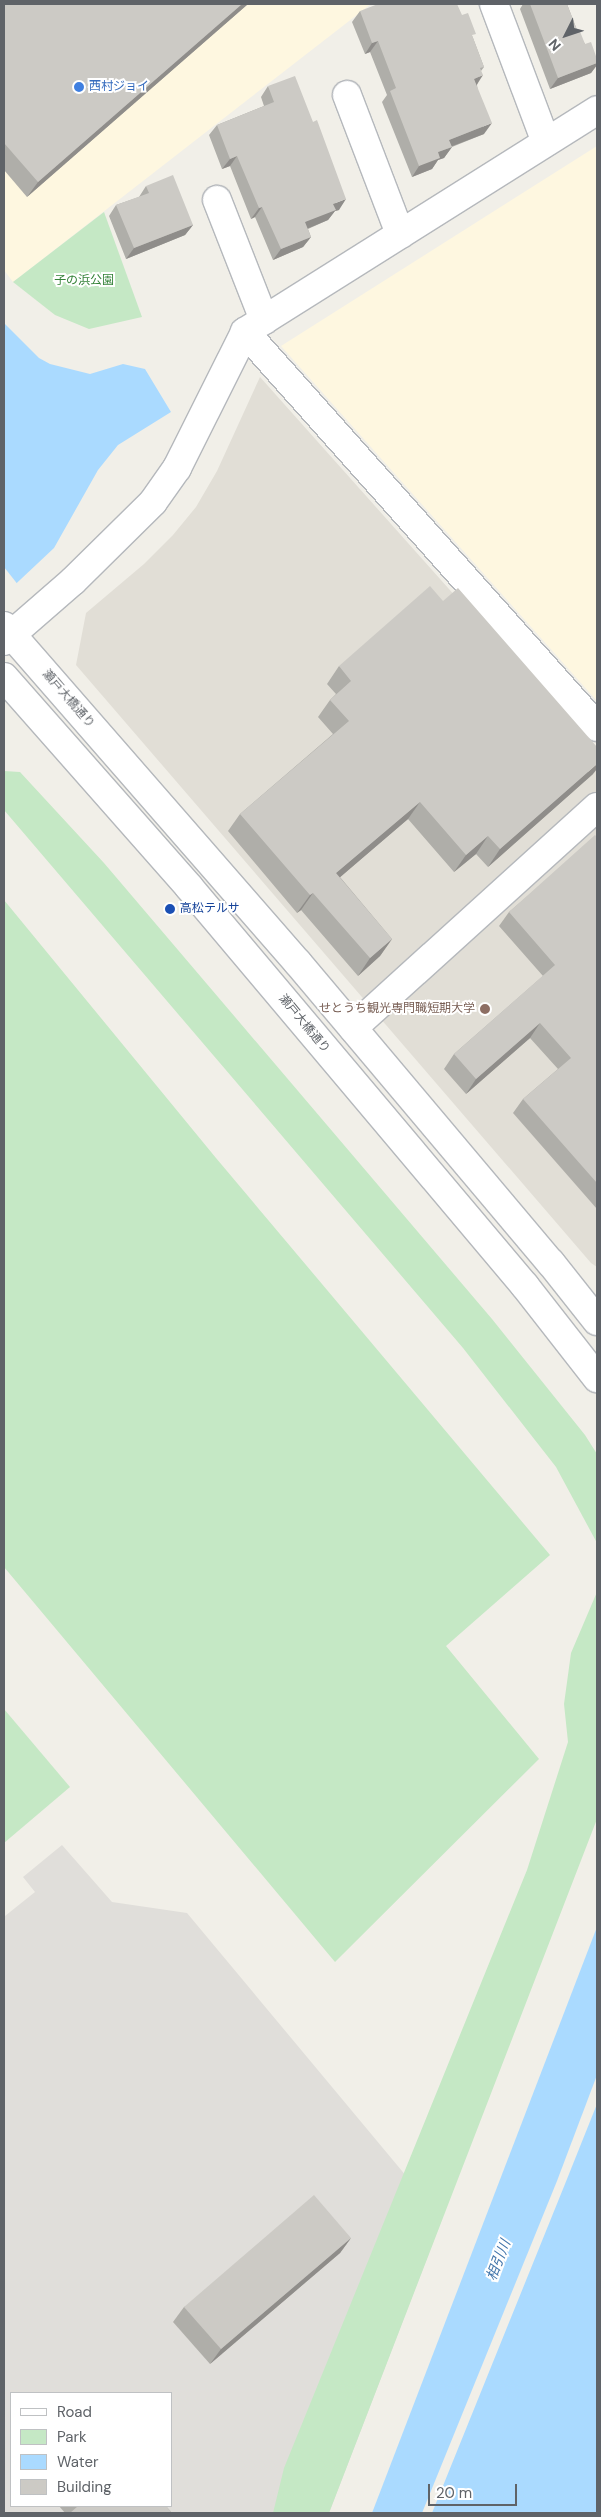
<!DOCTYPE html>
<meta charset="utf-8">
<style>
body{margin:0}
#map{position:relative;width:601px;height:2517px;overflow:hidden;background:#f1efe8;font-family:"DM Sans","Noto Sans JP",sans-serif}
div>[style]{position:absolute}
.commercial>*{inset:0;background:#fef7e0}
.industrial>*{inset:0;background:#e0deda}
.education>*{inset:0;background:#e1ded6}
.green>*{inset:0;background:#c5e8c5}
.water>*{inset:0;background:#aadaff}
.pier>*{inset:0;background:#f1efe8}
.roads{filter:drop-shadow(1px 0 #b5b8bc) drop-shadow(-1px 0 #b5b8bc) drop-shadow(0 1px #b5b8bc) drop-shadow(0 -1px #b5b8bc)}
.minor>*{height:28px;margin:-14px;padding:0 14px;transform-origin:14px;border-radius:14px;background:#fff}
.wall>*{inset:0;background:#afaea9}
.shaded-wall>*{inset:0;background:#8f8d8a}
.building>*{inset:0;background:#cccac5}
.dots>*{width:14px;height:14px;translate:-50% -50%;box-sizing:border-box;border:2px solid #fff;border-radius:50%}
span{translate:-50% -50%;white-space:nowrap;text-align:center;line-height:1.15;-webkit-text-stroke:4px #fff;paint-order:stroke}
.shop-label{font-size:12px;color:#366cbe}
.left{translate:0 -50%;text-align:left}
.park-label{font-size:12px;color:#348238}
.street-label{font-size:12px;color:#5f6368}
.transit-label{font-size:12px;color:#164399}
.education-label{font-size:12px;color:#785e54}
.right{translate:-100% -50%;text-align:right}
.water-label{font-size:14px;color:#4174aa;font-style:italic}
.frame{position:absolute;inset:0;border:5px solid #5f6368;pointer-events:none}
.legend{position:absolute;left:10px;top:2392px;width:162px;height:115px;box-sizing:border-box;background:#fff;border:1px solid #bfc1c3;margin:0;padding:6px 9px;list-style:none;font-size:15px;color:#5f6368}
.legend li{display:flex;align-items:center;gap:10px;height:25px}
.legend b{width:25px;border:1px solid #bfc1c3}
.north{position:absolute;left:541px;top:10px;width:50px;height:50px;-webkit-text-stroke:4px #fff;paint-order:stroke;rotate:229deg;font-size:14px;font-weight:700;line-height:20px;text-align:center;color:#5f6368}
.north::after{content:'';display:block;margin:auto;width:18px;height:22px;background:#5f6368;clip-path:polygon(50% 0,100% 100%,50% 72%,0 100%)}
.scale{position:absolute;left:428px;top:2484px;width:89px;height:22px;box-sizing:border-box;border:2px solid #5f6368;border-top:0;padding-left:6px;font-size:15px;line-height:18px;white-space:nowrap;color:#5f6368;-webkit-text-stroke:4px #fff;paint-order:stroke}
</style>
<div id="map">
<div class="commercial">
<div style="clip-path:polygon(4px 4px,371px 4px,13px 282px,4px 270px)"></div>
<div style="clip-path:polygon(597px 146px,597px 701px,281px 346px)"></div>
</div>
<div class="industrial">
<div style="clip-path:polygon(evenodd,62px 1845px,112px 1902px,187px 1913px,442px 2219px,329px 2513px,4px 2513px,4px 1915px,5px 1916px,35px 1892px,23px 1877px,62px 1845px,11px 2393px,171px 2393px,171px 2506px,11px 2506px,11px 2393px)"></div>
</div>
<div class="education">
<div style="clip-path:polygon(260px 377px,597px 755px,597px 1267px,591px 1263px,76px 665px,86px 613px,144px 564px,173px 535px,196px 507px,217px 471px)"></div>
</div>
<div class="green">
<div style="clip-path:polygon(104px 212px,142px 317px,89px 329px,55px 315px,13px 282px)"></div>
<div style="clip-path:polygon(4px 771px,20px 772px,104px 863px,492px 1319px,585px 1435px,597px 1454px,597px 1543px,556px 1467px,463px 1348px,4px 810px)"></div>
<div style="clip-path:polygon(4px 900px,216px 1158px,550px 1555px,446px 1646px,539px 1759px,335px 1962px,4px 1567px)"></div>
<div style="clip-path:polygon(597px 1592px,597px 1819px,329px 2513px,273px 2513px,284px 2468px,527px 1870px,568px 1742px,564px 1704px,571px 1653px)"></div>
<div style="clip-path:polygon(4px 1709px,70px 1787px,4px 1843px)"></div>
</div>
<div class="water">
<div style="clip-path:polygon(4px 323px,39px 358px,50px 364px,90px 374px,123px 364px,145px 369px,171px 412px,118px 445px,98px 470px,54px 548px,4px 595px)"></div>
<div style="clip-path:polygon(597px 1927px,597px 2075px,557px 2181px,422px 2513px,372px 2513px)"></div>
<div style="clip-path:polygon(597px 2104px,597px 2513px,432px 2513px,565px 2184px)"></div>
</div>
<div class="pier">
<div style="clip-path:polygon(4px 567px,19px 586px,4px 598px)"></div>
</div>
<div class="roads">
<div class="minor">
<div style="left:494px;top:4px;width:147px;rotate:69.4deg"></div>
<div style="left:347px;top:95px;width:149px;rotate:69.1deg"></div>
<div style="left:217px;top:200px;width:129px;rotate:68.6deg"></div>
<div style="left:245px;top:332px;width:529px;rotate:48.29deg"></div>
<div style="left:4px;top:626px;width:447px;rotate:48.9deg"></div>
<div style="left:298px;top:963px;width:392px;rotate:49.9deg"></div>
<div style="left:551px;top:1263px;width:74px;rotate:51.6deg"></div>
<div style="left:4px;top:641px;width:91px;rotate:-41deg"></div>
<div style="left:73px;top:581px;width:112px;rotate:-44.6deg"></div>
<div style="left:153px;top:502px;width:42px;rotate:-54.8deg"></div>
<div style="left:177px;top:468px;width:152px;rotate:-63.4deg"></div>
<div style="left:245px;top:332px;width:416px;rotate:-32.2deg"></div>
<div style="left:4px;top:677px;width:280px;rotate:48.6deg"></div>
<div style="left:189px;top:887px;width:522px;rotate:49.9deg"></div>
<div style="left:525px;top:1286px;width:117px;rotate:52deg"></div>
<div style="left:353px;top:1028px;width:329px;rotate:-42.2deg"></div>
</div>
</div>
<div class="wall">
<div style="clip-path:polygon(4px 4px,248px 4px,27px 197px,4px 170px)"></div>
<div style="clip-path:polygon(523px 4px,567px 4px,577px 30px,585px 44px,597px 59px,597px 65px,591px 73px,550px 89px,520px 9px)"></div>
<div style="clip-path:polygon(360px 11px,462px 15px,473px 38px,484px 67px,481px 71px,477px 85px,484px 134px,452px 147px,444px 158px,438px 160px,432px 169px,412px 177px,382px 102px,387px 95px,370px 52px,365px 54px,352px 22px)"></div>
<div style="clip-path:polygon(268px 86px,339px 210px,335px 211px,328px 220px,308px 229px,311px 237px,303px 247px,273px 260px,255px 217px,251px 219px,230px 166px,222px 169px,209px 135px,217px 125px,264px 106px,261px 97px)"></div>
<div style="clip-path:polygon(146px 186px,193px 225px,185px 235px,126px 259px,109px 216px,116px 205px,139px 197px)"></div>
<div style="clip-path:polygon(339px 666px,593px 774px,488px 867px,476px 854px,454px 872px,408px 819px,340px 877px,392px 939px,380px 956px,358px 976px,301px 910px,297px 913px,228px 831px,240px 814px,333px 734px,318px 717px,330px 700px,336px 694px,327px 684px)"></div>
<div style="clip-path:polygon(597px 837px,597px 1209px,513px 1113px,523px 1099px,558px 1069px,530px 1038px,466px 1094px,444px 1069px,454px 1054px,543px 976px,499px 926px,509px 912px)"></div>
<div style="clip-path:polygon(351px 2238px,340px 2253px,210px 2364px,173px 2322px,184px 2307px)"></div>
<div style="clip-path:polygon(59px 2506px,166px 2506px,172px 2513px,65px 2513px)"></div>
</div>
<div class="shaded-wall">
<div style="clip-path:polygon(242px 4px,248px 4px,27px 197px,38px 182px)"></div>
<div style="clip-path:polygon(378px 41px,370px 52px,365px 54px,372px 43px)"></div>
<div style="clip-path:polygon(597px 63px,597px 65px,591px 73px,550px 89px,558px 78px)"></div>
<div style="clip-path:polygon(483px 75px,476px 86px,474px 79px)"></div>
<div style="clip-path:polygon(492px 123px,484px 134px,442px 150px,449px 140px)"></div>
<div style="clip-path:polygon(452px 147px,444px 158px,438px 160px,432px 169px,412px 177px,419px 166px,438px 152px)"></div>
<div style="clip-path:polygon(237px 156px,230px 166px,222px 169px,230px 159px)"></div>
<div style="clip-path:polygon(346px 199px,339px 210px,335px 211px,328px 220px,297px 233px,305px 222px,333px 204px)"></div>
<div style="clip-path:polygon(262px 207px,255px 217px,251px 219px,259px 208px)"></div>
<div style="clip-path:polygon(193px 225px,185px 235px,126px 259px,134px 248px)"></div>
<div style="clip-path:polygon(311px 237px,303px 247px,273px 260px,281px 249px)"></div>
<div style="clip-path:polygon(597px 764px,597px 769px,593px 774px,488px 867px,500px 849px)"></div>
<div style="clip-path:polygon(420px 802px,408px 819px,324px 891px,336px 873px)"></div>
<div style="clip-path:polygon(488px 836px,476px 854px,454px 872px,466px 855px)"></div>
<div style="clip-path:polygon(313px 893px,301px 910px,297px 913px,310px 895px)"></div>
<div style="clip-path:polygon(392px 939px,380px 956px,358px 976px,370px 958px)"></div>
<div style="clip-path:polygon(540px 1023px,530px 1038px,466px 1094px,476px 1079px)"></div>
<div style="clip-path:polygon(351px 2238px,340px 2253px,210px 2364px,221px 2349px)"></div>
</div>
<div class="building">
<div style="clip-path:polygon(4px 4px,242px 4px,38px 182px,4px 143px)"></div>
<div style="clip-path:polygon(378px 4px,457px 4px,462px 15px,468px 13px,476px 34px,472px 35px,484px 67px,480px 68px,483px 75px,474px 79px,492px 123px,449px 140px,452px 147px,438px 152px,440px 158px,419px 166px,390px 91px,396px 88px,378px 41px,372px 43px,360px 11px)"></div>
<div style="clip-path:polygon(530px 4px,567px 4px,577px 30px,579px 29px,585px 44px,591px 42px,597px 59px,597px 63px,558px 78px)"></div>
<div style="clip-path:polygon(295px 76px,313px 122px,317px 120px,346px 199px,333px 204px,336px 210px,305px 222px,311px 237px,281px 249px,262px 207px,259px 208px,237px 156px,230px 159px,217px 125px,274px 102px,268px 86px)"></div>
<div style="clip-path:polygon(173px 175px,193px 225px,134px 248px,116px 205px,149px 193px,146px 186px)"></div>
<div style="clip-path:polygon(430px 586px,443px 601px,458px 588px,597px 747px,597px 764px,500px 849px,488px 836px,466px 855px,420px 802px,336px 873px,392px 939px,370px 958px,313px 893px,310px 895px,240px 814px,349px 721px,330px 700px,351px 681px,339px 666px)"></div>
<div style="clip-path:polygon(595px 835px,597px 837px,597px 1183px,523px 1099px,571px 1058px,540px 1023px,476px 1079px,454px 1054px,555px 965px,509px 912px)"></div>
<div style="clip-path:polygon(314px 2195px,351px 2238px,221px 2349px,184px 2307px)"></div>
<div style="clip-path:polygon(78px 2506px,166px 2506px,172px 2513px,70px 2513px)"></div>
</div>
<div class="dots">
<div style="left:79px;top:87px;background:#3f7fe0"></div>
<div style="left:170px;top:909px;background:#1a4fb4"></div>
<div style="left:485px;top:1009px;background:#8d6e63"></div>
</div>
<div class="shop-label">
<span class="left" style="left:89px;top:87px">西村ジョイ</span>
</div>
<div class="park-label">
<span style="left:84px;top:281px">子の浜公園</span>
</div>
<div class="street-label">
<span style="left:68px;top:699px;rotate:49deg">瀬戸大橋通り</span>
<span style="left:304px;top:1024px;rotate:50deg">瀬戸大橋通り</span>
</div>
<div class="transit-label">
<span class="left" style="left:180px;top:909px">高松テルサ</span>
</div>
<div class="education-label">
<span class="right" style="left:475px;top:1009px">せとうち観光専門職短期大学</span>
</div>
<div class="water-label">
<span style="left:498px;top:2260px;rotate:-69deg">相引川</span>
</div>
<div class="frame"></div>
<ul class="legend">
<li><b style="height:6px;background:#fff"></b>Road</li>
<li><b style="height:14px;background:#c5e8c5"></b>Park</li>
<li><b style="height:14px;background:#aadaff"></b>Water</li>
<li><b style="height:14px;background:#cccac5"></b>Building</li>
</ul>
<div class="north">N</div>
<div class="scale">20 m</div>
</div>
